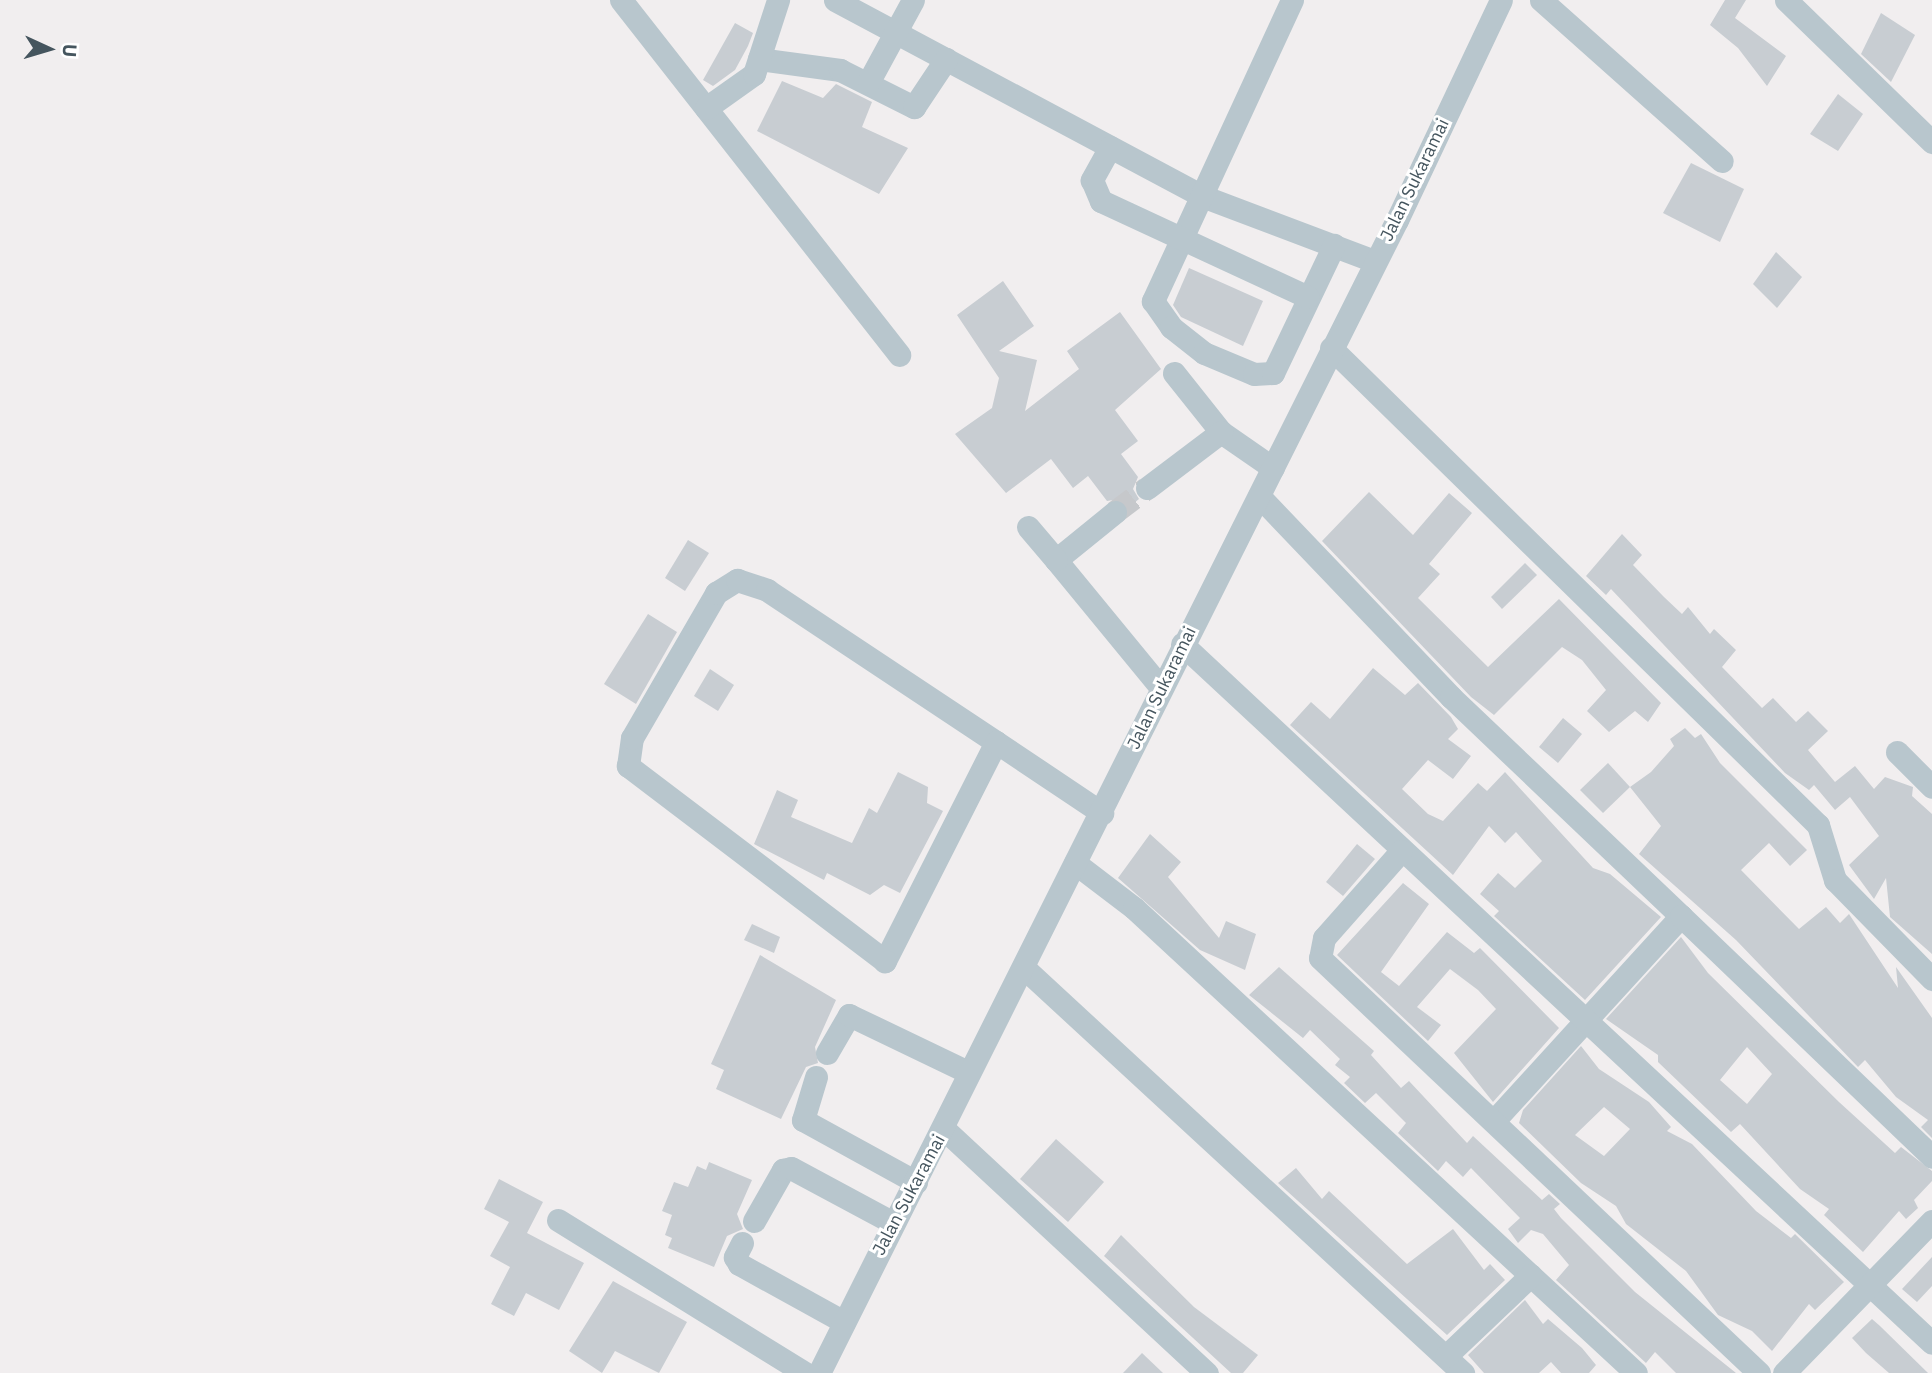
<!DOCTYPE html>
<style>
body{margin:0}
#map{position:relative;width:1932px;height:1373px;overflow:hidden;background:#f1eeef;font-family:"IBM Plex Sans",sans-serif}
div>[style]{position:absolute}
.building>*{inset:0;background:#c8cdd2}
.minor-tunnel>*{height:23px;margin-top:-11.5px;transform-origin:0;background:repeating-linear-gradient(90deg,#c6c8cb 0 23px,transparent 0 34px)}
.minor>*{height:23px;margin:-11.5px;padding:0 11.5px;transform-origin:11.5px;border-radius:11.5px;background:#b8c6cd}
span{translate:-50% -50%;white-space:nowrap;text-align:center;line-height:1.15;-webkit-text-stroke:6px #fff;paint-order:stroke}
.street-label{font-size:18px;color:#45555e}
.north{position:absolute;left:14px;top:14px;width:70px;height:70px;-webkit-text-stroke:5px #fff;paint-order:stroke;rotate:94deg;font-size:19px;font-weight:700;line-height:28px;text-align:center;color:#45555e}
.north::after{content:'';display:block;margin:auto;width:24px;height:32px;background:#45555e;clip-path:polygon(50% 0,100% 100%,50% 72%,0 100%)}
</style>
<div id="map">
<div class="building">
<div style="clip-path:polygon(1725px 0,1746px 0,1735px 18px,1786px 56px,1767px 86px,1738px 48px,1710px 25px)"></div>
<div style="clip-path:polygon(1881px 13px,1915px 35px,1891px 82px,1861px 54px)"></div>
<div style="clip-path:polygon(735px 23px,753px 33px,748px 46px,735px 70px,713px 86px,703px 80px)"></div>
<div style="clip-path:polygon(782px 81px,823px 98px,836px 84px,872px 102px,862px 127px,908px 148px,879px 194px,757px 131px)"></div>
<div style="clip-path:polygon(1838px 94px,1863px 114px,1838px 151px,1810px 134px)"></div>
<div style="clip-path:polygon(1691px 163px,1744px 189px,1720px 242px,1663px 213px)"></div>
<div style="clip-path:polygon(1776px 252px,1802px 277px,1777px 308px,1753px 284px)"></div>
<div style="clip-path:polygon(1189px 268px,1263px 301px,1243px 346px,1181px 317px,1173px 305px)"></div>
<div style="clip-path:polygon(1003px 281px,1034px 326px,999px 351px,1037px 360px,1025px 411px,1079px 369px,1067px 351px,1120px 312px,1161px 369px,1115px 410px,1138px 441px,1121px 454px,1138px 477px,1133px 489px,1139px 499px,1128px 508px,1119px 499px,1107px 501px,1088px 476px,1073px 488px,1051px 459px,1006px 493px,955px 434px,992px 408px,999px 378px,957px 315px)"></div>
<div style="clip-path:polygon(1369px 492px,1413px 535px,1449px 493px,1472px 513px,1429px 564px,1440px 574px,1418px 598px,1488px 667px,1559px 599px,1661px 703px,1648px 722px,1635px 711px,1609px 732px,1587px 711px,1606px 690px,1582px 660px,1562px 647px,1494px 715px,1471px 697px,1322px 541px)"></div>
<div style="clip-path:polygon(1622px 534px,1642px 555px,1633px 565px,1664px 597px,1682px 614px,1688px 607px,1710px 634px,1714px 629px,1736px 650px,1722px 667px,1762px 708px,1773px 698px,1796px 722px,1808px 711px,1828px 731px,1808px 750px,1835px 782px,1855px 766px,1874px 789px,1885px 777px,1913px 787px,1912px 796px,1932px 814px,1932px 954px,1890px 917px,1886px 878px,1874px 899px,1849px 865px,1879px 836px,1850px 797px,1835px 810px,1814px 785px,1809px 790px,1785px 773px,1611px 589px,1606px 595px,1586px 576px)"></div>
<div style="clip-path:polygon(688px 540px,709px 553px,685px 591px,665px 578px)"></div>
<div style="clip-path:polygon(1525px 563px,1537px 575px,1502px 609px,1491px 597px)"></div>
<div style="clip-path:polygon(648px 614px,677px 632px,636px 704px,604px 684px)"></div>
<div style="clip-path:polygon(1373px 668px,1405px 695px,1418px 683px,1451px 717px,1458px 729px,1448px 739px,1471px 756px,1453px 779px,1428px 760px,1402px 789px,1428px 814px,1443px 821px,1478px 783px,1487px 791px,1505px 772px,1593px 868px,1610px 874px,1661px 917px,1585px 1000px,1494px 916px,1499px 911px,1480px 894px,1498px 873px,1515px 888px,1542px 861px,1516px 832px,1505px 843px,1489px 826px,1453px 875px,1290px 725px,1311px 702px,1330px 719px)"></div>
<div style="clip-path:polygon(710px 669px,734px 685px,718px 711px,694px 696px)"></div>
<div style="clip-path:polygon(1563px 718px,1582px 734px,1558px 763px,1539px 747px)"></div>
<div style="clip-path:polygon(1685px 728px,1695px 738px,1701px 734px,1720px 763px,1807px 850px,1790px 866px,1769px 843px,1741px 870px,1799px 929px,1826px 907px,1840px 923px,1849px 914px,1898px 988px,1896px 967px,1932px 1018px,1932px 1138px,1921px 1127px,1928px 1120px,1896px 1097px,1865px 1060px,1858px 1067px,1736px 940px,1639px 854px,1661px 826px,1630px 787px,1651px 772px,1674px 746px,1670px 739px)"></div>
<div style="clip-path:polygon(1608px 763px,1630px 787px,1603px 813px,1580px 790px)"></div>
<div style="clip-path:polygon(898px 772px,928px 787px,927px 803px,943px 811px,900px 893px,884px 885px,870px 895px,827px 873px,824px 880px,754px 844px,777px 790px,798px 800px,791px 817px,852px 843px,869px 808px,877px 813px)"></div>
<div style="clip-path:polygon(1150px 834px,1181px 862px,1168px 877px,1219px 938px,1226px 921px,1256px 934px,1245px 970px,1200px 950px,1118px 878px)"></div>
<div style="clip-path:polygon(1357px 844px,1375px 859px,1343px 896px,1326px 882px)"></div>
<div style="clip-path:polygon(1403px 883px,1429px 904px,1381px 972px,1399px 986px,1447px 932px,1474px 953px,1480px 948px,1559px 1028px,1493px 1102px,1454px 1053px,1496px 1009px,1478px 990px,1450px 969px,1417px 1007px,1441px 1025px,1428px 1041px,1337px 955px)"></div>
<div style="clip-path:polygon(752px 924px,780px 937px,774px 953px,744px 940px)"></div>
<div style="clip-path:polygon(evenodd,1681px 937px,1708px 973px,1839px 1102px,1895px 1153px,1901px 1147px,1932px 1171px,1932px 1181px,1914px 1200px,1918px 1208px,1906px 1219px,1899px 1211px,1863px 1252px,1824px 1215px,1829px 1209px,1800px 1189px,1740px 1124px,1731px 1132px,1658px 1062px,1658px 1055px,1606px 1019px,1681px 937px,1747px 1047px,1772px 1074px,1747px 1104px,1720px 1080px,1747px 1047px)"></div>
<div style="clip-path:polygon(760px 955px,836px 1000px,815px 1047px,818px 1063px,806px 1067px,781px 1119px,716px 1089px,724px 1070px,711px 1064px)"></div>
<div style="clip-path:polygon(1279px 967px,1374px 1051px,1371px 1055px,1401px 1088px,1409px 1081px,1467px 1143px,1473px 1136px,1542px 1200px,1549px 1194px,1560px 1204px,1554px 1209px,1561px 1218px,1635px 1292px,1736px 1373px,1676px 1373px,1655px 1352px,1646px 1363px,1556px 1280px,1569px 1265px,1543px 1234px,1531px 1230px,1518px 1243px,1508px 1229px,1520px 1218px,1471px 1168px,1463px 1177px,1446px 1161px,1438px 1171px,1398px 1133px,1406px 1123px,1376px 1093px,1365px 1103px,1344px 1083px,1350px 1077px,1335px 1065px,1340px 1059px,1310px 1030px,1303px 1038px,1249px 995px)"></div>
<div style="clip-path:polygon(evenodd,1581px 1046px,1599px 1069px,1649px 1102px,1671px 1127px,1667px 1131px,1692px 1144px,1756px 1211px,1791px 1238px,1795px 1234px,1844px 1282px,1815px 1310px,1809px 1304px,1772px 1351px,1752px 1331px,1718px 1315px,1686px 1271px,1626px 1224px,1616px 1206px,1581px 1183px,1519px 1123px,1523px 1110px,1581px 1046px,1604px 1107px,1630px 1129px,1604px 1156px,1575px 1135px,1604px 1107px)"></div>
<div style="clip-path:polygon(1056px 1139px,1104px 1182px,1068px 1222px,1020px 1179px)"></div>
<div style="clip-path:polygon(709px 1162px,752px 1180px,737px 1214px,743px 1229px,727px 1236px,714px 1267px,668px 1248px,672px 1238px,665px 1235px,672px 1215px,662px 1211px,674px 1182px,688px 1187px,697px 1166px,706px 1170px)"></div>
<div style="clip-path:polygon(1296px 1168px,1322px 1199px,1329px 1191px,1407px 1264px,1453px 1229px,1484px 1270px,1490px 1264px,1505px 1280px,1447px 1335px,1278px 1183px)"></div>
<div style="clip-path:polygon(499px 1179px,543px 1202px,527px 1233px,584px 1263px,559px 1310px,526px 1293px,514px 1316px,491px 1304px,510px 1267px,490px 1256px,509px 1222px,484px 1209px)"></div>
<div style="clip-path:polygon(1121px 1235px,1194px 1307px,1258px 1355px,1243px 1373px,1231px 1373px,1104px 1256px)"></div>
<div style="clip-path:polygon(1932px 1257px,1932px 1286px,1917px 1302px,1902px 1289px)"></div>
<div style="clip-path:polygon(613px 1281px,687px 1322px,659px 1373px,615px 1351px,602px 1373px,569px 1351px)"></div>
<div style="clip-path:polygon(1525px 1300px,1543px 1324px,1548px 1319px,1582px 1348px,1596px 1365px,1589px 1373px,1561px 1373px,1551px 1362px,1539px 1373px,1484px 1373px,1468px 1355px)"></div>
<div style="clip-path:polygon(1872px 1319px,1880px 1326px,1928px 1373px,1889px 1373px,1866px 1353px,1852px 1338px)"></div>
<div style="clip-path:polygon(1142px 1353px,1163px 1373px,1123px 1373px)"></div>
</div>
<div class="minor-tunnel">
<div style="left:1115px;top:512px;width:40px;rotate:-37deg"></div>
</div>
<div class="minor">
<div style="left:621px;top:0;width:451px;rotate:51.9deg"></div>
<div style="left:835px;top:0;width:416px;rotate:28.1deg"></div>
<div style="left:1202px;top:196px;width:184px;rotate:20.7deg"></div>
<div style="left:1292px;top:0;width:332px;rotate:114.8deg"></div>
<div style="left:1153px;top:301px;width:32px;rotate:55deg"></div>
<div style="left:1171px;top:327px;width:42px;rotate:38.2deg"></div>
<div style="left:1204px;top:353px;width:54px;rotate:22.8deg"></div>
<div style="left:1254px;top:374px;width:19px;rotate:-3deg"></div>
<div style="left:1273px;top:373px;width:142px;rotate:-64.5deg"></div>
<div style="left:1541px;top:0;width:242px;rotate:41.7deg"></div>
<div style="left:1786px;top:0;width:204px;rotate:44.2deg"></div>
<div style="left:759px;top:59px;width:82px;rotate:7.7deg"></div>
<div style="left:840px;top:70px;width:83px;rotate:26.6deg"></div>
<div style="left:914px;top:107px;width:58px;rotate:-56.3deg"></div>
<div style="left:869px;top:81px;width:92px;rotate:-61.5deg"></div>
<div style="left:706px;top:108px;width:59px;rotate:-35.3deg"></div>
<div style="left:754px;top:74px;width:78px;rotate:-72deg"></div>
<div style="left:1110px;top:147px;width:38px;rotate:119deg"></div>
<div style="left:1092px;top:180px;width:23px;rotate:67deg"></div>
<div style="left:1101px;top:201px;width:228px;rotate:24.9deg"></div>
<div style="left:1331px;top:348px;width:682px;rotate:44.41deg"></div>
<div style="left:1818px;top:825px;width:58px;rotate:72.8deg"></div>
<div style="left:1835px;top:880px;width:139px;rotate:45.6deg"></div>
<div style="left:1174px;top:373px;width:75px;rotate:51.5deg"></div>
<div style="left:1221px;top:432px;width:63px;rotate:34.7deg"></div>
<div style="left:1147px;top:488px;width:93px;rotate:-37.1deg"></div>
<div style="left:1259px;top:496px;width:278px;rotate:46.3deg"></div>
<div style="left:1451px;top:697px;width:318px;rotate:43.6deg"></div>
<div style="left:1681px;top:916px;width:277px;rotate:132.4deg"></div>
<div style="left:1115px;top:512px;width:76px;rotate:140.9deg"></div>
<div style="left:1056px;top:560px;width:166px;rotate:50.6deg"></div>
<div style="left:1028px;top:527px;width:43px;rotate:49.7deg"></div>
<div style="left:1182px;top:644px;width:1025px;rotate:42.98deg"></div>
<div style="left:996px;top:742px;width:246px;rotate:116.9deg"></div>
<div style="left:885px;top:961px;width:323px;rotate:-142.8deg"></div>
<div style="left:628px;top:766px;width:28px;rotate:-82deg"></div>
<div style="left:632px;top:738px;width:168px;rotate:-59.9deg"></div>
<div style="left:716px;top:593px;width:25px;rotate:-32deg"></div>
<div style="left:737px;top:580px;width:32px;rotate:18deg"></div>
<div style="left:767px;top:590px;width:275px;rotate:33.6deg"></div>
<div style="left:996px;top:742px;width:128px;rotate:33.8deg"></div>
<div style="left:1897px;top:752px;width:49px;rotate:45deg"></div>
<div style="left:1401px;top:851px;width:116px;rotate:131.5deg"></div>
<div style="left:1324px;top:938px;width:20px;rotate:101deg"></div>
<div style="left:1320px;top:958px;width:604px;rotate:43.39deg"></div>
<div style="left:1075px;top:863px;width:74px;rotate:37.3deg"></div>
<div style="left:1134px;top:908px;width:684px;rotate:42.81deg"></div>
<div style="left:1681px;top:916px;width:348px;rotate:43.8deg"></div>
<div style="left:1023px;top:967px;width:599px;rotate:42.7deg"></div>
<div style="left:827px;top:1053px;width:44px;rotate:-59.9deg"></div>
<div style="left:849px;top:1015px;width:132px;rotate:25.6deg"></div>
<div style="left:816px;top:1077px;width:45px;rotate:106.8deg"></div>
<div style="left:803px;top:1120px;width:129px;rotate:28.8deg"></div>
<div style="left:944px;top:1129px;width:359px;rotate:42.9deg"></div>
<div style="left:558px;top:1220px;width:291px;rotate:31.8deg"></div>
<div style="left:754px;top:1221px;width:59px;rotate:-60.4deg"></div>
<div style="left:783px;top:1170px;width:8px;rotate:-14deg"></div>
<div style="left:791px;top:1168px;width:116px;rotate:28.3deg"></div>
<div style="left:742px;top:1243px;width:16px;rotate:117deg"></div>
<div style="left:735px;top:1257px;width:8px;rotate:60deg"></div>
<div style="left:739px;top:1264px;width:120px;rotate:28.9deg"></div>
<div style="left:1446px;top:1356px;width:117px;rotate:-43.6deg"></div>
<div style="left:819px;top:1373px;width:1290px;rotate:-63.38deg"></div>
<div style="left:1397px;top:220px;width:243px;rotate:-64.7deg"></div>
<div style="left:1784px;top:1373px;width:212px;rotate:-45.8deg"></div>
</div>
<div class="street-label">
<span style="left:1415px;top:180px;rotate:-64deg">Jalan Sukaramai</span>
<span style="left:1162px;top:688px;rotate:-64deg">Jalan Sukaramai</span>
<span style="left:909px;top:1195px;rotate:-62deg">Jalan Sukaramai</span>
</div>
<div class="north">U</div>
</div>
